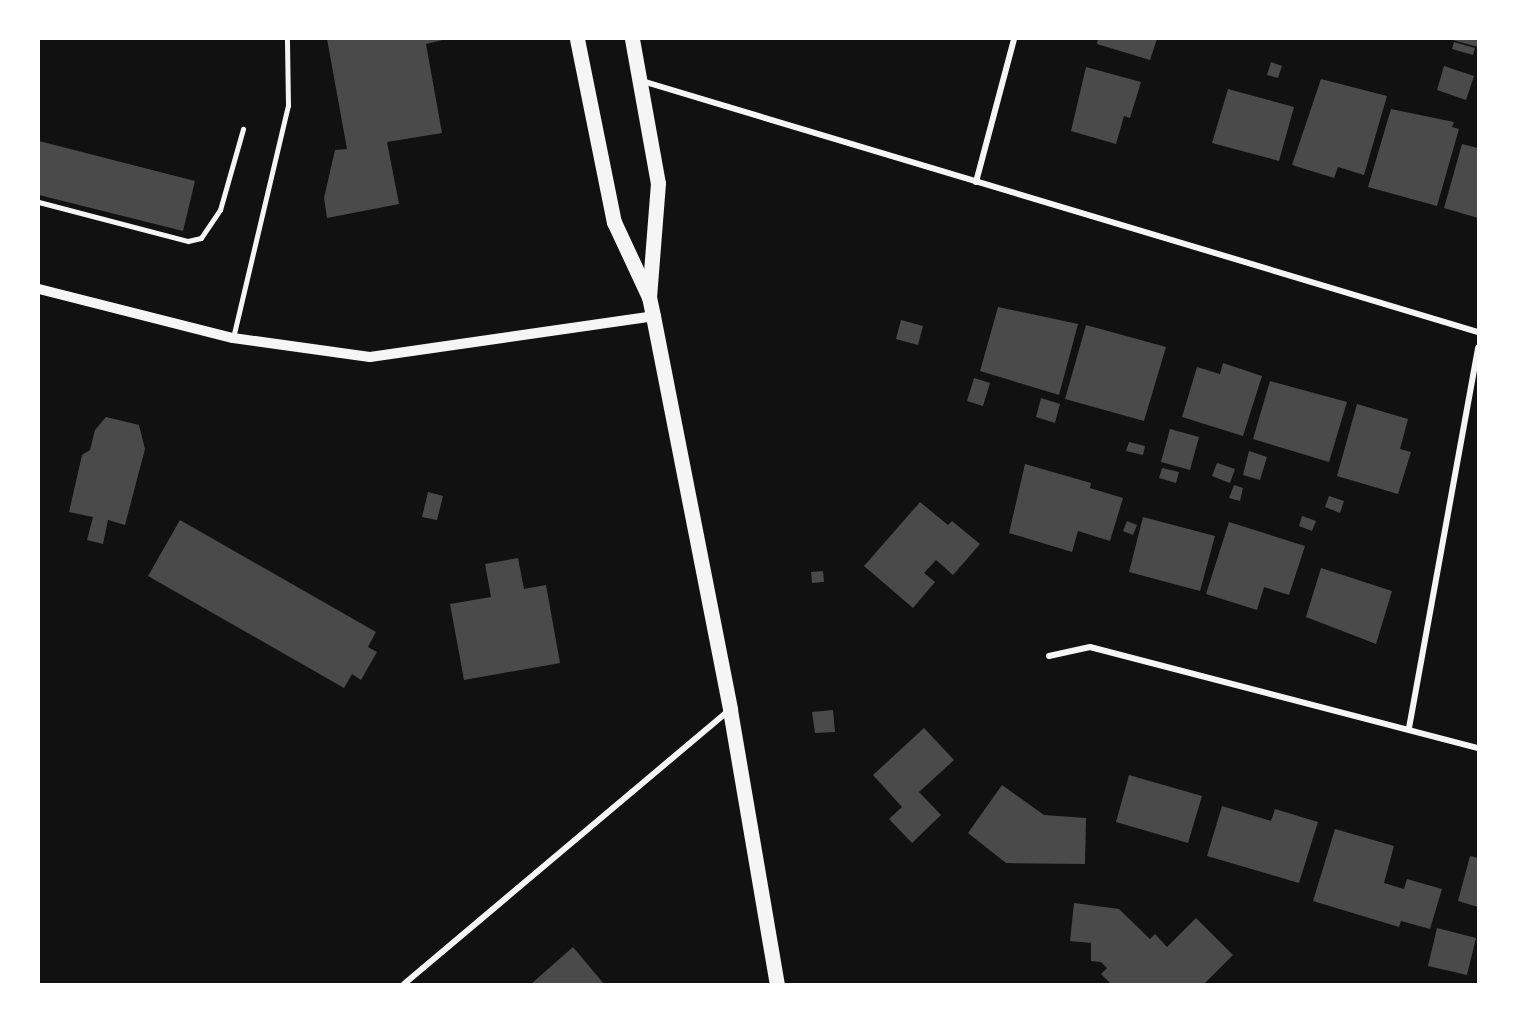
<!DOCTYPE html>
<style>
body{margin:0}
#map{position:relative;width:1517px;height:1023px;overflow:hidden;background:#111;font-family:"Work Sans",sans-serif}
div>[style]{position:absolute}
.building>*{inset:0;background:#4a4a4a}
.service>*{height:4.5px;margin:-2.25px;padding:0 2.25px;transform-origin:2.25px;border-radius:2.25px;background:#f5f5f5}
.minor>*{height:6px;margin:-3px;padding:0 3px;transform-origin:3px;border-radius:3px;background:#f5f5f5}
.tertiary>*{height:10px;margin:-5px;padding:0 5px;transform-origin:5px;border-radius:5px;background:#f5f5f5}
.primary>*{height:15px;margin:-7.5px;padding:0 7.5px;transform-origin:7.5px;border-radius:7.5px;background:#f5f5f5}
span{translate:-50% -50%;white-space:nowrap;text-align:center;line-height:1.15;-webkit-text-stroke:4.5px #fff;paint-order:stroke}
.frame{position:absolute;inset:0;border:40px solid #fff;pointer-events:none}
</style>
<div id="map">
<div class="building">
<div style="clip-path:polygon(327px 39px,447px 39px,426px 44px,442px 133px,387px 142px,399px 204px,327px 218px,324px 198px,335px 150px,347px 149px)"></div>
<div style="clip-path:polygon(1098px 39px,1157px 39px,1150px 60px,1097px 44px)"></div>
<div style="clip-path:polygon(1453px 39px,1478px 39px,1478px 47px,1453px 40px)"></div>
<div style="clip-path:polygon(1454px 42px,1475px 48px,1473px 55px,1452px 49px)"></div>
<div style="clip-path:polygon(1271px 62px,1282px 66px,1278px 78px,1267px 75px)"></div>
<div style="clip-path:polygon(1444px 66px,1474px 76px,1466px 100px,1437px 90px)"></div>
<div style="clip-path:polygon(1086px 67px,1141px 82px,1130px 118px,1124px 116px,1116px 144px,1071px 131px)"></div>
<div style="clip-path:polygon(1321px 79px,1387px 96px,1364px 175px,1338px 167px,1334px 178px,1292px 165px)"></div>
<div style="clip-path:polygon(1228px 89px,1294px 107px,1279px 161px,1212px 143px)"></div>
<div style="clip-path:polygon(1391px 109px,1454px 122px,1452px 127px,1459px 129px,1437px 206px,1368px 187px)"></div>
<div style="clip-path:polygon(39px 141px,195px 181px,183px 231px,39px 195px)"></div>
<div style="clip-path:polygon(1462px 144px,1478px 148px,1478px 218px,1444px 208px)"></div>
<div style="clip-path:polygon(998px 307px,1078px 324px,1059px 395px,980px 371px)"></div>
<div style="clip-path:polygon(901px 320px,923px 326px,918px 345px,896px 339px)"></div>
<div style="clip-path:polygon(1086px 325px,1166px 347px,1144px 421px,1065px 399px)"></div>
<div style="clip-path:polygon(1223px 363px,1262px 376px,1243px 436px,1182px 417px,1197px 367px,1220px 374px)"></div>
<div style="clip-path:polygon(974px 378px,990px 383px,983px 406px,967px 401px)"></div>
<div style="clip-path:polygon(1270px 381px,1347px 402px,1329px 462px,1253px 439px)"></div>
<div style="clip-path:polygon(1041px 398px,1060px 404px,1055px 423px,1036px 417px)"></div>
<div style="clip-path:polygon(1357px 404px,1408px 419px,1400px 449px,1411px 452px,1398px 494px,1337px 476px)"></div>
<div style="clip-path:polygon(106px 417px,139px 425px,145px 449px,125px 525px,108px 520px,103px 544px,87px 540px,93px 517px,69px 512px,82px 455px,90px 450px,95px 430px)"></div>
<div style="clip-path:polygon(1170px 429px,1199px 437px,1190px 470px,1161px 462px)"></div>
<div style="clip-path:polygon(1129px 442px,1145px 446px,1143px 455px,1126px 451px)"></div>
<div style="clip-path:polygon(1249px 451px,1267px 457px,1260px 480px,1243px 475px)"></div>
<div style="clip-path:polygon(1217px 463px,1235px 469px,1230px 483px,1212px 476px)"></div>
<div style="clip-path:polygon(1025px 464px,1091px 483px,1090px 488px,1123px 498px,1110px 541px,1078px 531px,1072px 552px,1009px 533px)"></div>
<div style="clip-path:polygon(1162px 468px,1179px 472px,1176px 483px,1159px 478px)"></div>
<div style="clip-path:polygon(1234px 485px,1243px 488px,1240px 501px,1229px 498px)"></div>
<div style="clip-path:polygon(428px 492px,443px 496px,437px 520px,422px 517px)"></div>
<div style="clip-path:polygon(1329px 496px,1344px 501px,1340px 513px,1325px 507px)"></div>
<div style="clip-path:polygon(920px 502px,948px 525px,952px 521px,980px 544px,953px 575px,936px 560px,924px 573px,935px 582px,913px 608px,864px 566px)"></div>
<div style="clip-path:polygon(1302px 516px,1316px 521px,1312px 531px,1299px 526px)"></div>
<div style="clip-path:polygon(1143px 517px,1215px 536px,1200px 591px,1129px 572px)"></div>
<div style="clip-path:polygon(180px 520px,376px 632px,368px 647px,377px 652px,361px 680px,352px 674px,344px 688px,148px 576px)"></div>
<div style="clip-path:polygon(1127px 521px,1137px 525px,1133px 535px,1123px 531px)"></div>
<div style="clip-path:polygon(1229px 522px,1305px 546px,1289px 595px,1264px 587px,1257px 610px,1206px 594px)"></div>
<div style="clip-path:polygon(518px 558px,524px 589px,546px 585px,560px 663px,464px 680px,450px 604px,491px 597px,485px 564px)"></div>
<div style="clip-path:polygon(1321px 568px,1392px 591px,1376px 644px,1306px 617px)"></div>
<div style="clip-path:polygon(823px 571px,824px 582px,812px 583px,811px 572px)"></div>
<div style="clip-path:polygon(833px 710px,835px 732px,815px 733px,812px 712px)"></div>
<div style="clip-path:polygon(924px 728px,954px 760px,919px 792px,941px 815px,912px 843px,889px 819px,902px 807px,873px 775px)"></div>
<div style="clip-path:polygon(1129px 775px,1202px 796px,1188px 843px,1116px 822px)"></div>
<div style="clip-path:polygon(1002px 785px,1044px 815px,1086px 818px,1085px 864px,1006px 863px,968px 833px)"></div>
<div style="clip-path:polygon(1222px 806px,1271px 821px,1275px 809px,1318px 822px,1299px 883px,1207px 856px)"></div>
<div style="clip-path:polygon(1335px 829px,1394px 846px,1384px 883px,1404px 889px,1407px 879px,1442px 889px,1430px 929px,1401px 921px,1399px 927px,1313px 901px)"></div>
<div style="clip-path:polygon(1470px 856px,1478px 858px,1478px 907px,1458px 901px)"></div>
<div style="clip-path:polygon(1074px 903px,1119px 909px,1150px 939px,1155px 934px,1167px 947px,1196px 918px,1233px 955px,1204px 984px,1111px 984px,1101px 974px,1107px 968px,1101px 962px,1091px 961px,1091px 943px,1070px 941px)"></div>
<div style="clip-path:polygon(1437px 928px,1476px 938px,1467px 975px,1428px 966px)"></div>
<div style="clip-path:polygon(573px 947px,604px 984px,531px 984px)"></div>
</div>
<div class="service">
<div style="left:39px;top:202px;width:154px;rotate:14.7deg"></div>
<div style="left:188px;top:241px;width:13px;rotate:-13deg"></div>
<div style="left:201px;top:238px;width:34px;rotate:-56deg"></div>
<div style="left:220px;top:210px;width:84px;rotate:-74.1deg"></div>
<div style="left:233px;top:338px;width:238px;rotate:-76.7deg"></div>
<div style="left:288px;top:106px;width:67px;rotate:-90.9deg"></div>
</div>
<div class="minor">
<div style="left:642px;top:81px;width:873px;rotate:16.71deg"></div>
<div style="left:976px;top:182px;width:148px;rotate:-75.1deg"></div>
<div style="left:1049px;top:656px;width:42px;rotate:-12.4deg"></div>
<div style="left:1090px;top:647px;width:401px;rotate:14.6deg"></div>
<div style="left:1409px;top:728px;width:387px;rotate:-79.7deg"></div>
<div style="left:404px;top:984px;width:425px;rotate:-40.1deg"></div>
</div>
<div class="tertiary">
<div style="left:39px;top:289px;width:200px;rotate:14.2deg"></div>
<div style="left:233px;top:338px;width:138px;rotate:7.9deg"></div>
<div style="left:370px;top:357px;width:286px;rotate:-8.2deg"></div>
</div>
<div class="primary">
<div style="left:577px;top:39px;width:187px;rotate:78.6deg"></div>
<div style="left:614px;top:222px;width:83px;rotate:65deg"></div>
<div style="left:649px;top:297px;width:19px;rotate:78deg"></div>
<div style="left:653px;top:316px;width:401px;rotate:78.9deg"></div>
<div style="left:730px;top:710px;width:278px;rotate:80.3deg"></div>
<div style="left:632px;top:39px;width:146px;rotate:79.8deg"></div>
<div style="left:658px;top:183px;width:114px;rotate:94.5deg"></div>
</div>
<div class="frame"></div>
</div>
